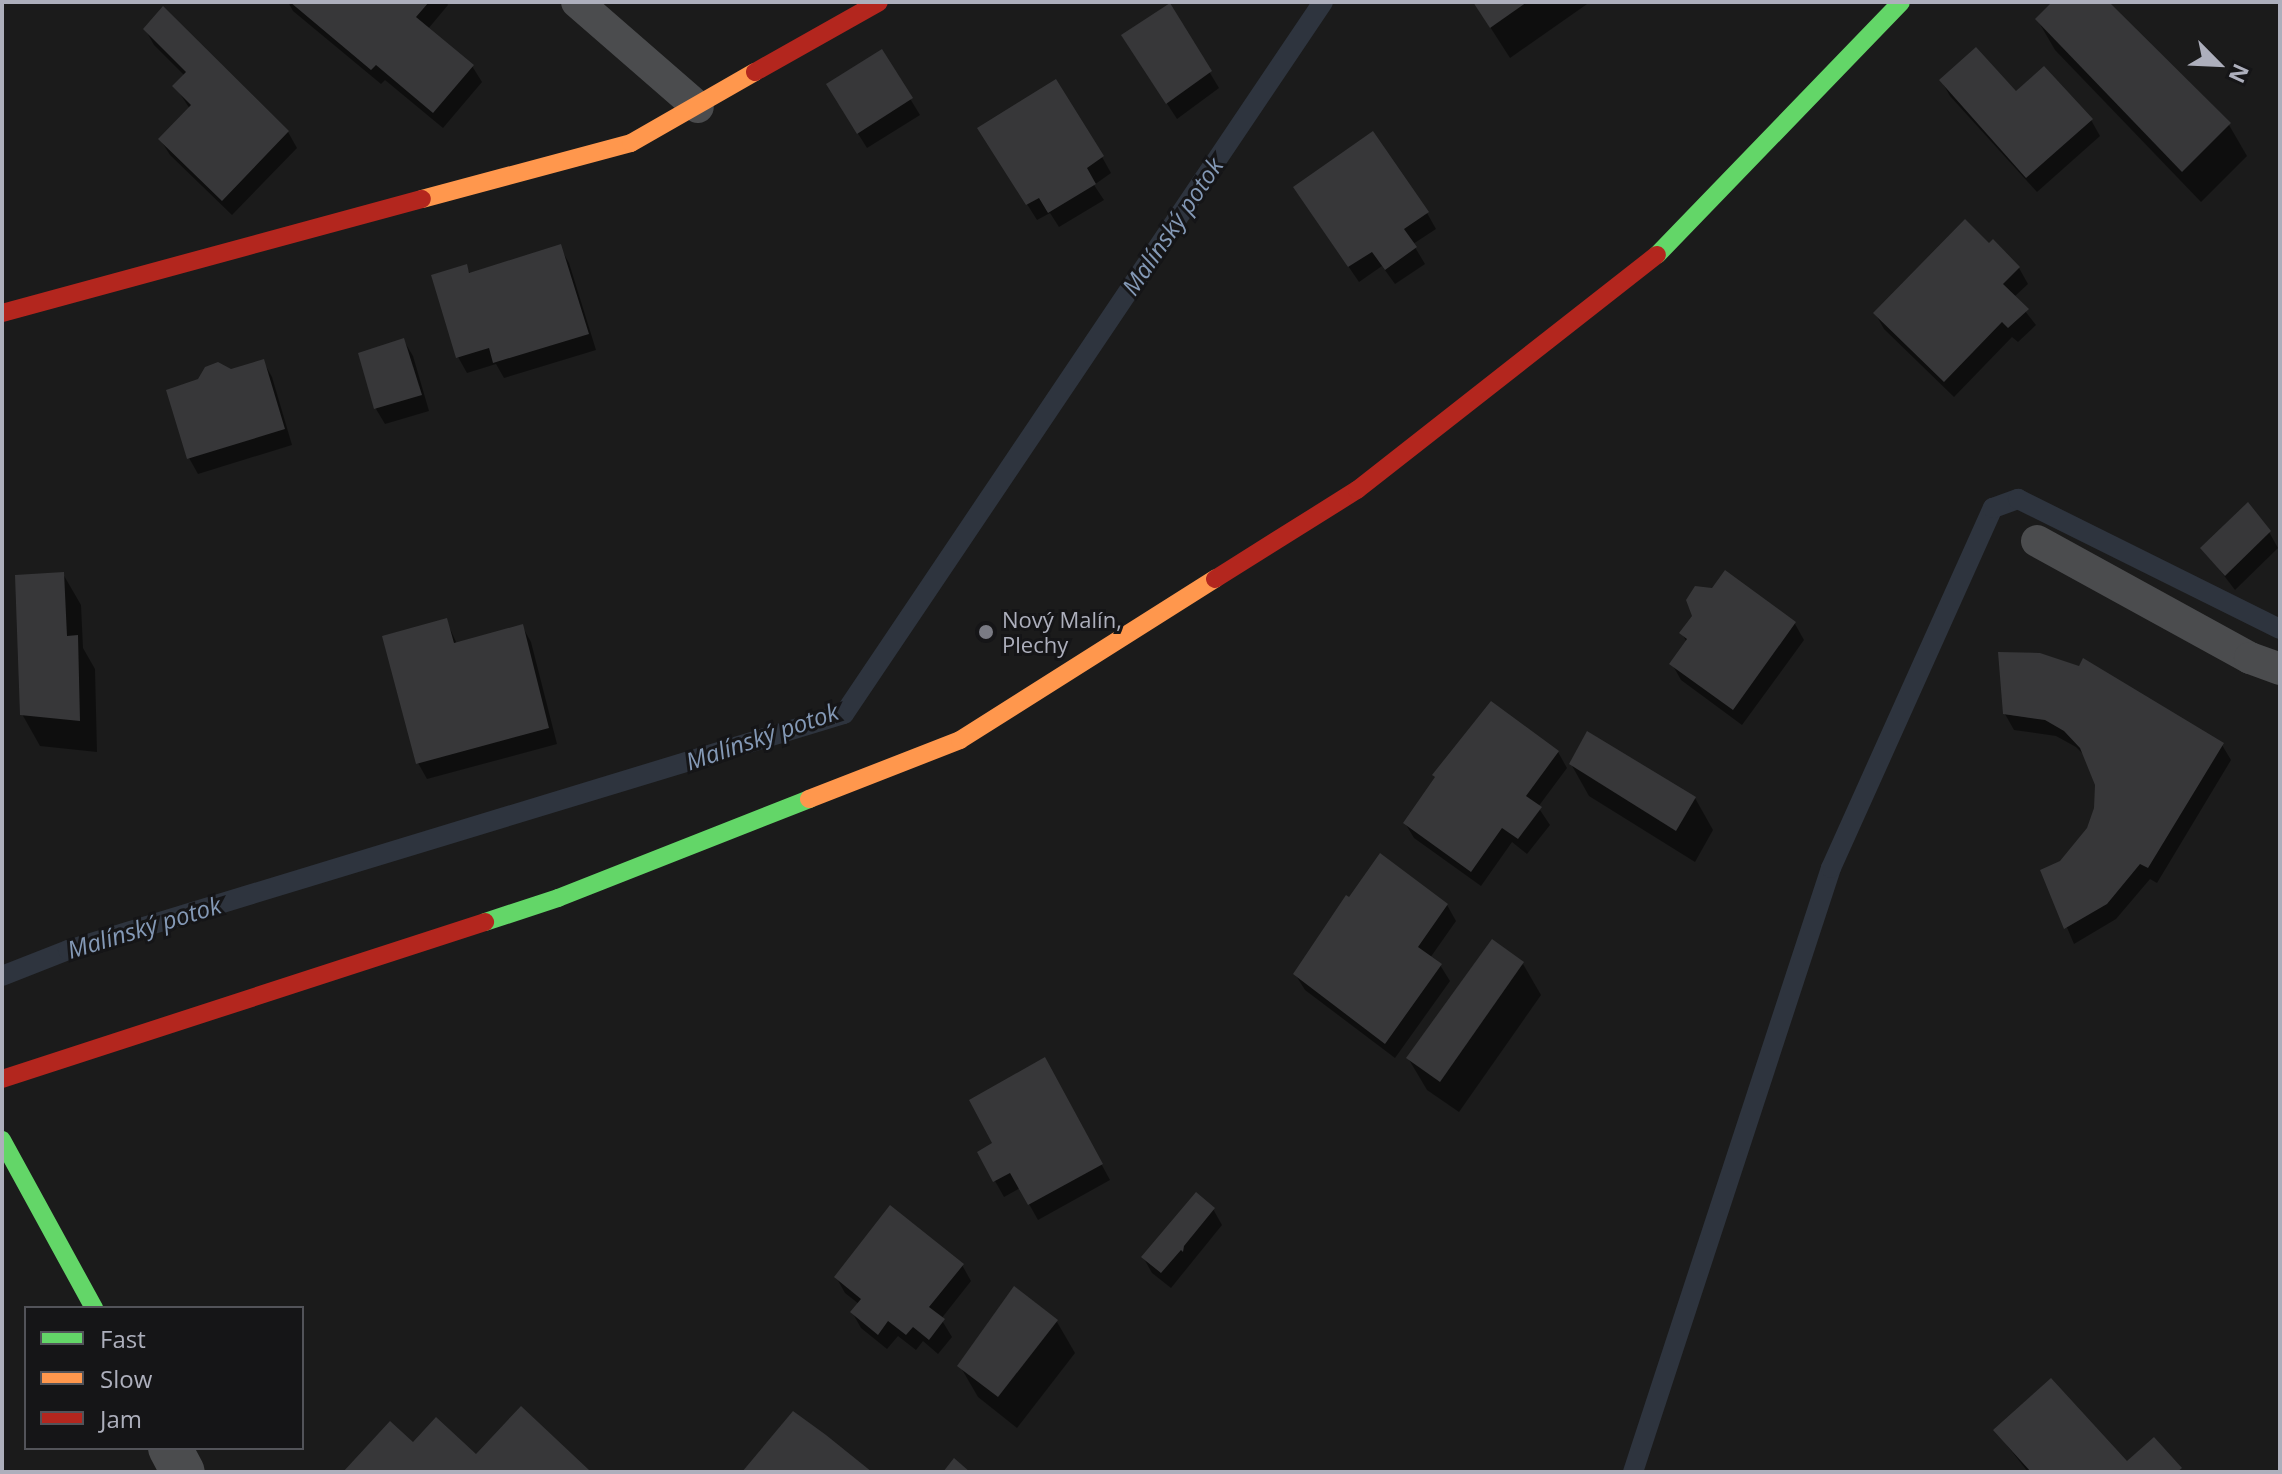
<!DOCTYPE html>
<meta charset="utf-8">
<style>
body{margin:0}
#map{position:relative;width:2282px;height:1474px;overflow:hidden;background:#1b1b1b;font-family:"Open Sans",sans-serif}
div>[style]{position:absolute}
.shadow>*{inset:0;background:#0007}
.stream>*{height:20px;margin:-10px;padding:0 10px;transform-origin:10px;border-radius:10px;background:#2e343e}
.building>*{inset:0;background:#373739}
.lane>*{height:32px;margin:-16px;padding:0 16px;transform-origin:16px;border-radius:16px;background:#4b4c4e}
.street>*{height:44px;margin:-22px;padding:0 22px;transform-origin:22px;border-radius:22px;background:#4b4c4e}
.fast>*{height:18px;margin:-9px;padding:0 9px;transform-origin:9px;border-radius:9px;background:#63d668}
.slow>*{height:18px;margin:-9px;padding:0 9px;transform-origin:9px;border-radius:9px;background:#ff974d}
.jam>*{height:18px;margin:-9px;padding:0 9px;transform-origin:9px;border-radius:9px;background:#b3261e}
.dots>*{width:22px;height:22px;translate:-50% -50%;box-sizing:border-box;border:4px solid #151517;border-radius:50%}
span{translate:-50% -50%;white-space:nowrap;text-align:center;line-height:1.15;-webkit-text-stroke:6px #151517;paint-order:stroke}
.poi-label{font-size:22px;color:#adafbc}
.left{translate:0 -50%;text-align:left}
.water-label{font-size:24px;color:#8499b6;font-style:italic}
.frame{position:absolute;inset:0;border:4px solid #adafbc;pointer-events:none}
.legend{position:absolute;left:24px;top:1306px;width:280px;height:144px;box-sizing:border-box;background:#151517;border:2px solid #525359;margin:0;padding:10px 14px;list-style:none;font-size:24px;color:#adafbc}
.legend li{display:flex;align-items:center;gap:16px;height:40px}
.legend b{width:40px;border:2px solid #525359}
.north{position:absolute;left:2178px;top:24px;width:80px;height:80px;-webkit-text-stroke:6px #151517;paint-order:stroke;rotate:114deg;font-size:22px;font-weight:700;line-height:32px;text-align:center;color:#adafbc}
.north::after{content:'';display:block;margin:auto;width:28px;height:36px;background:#adafbc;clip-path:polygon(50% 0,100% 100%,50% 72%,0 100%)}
</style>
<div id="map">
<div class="shadow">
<div style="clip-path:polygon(288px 2px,446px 2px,448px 5px,428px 29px,472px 66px,482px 82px,443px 128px,385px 80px,381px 84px,293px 11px)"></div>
<div style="clip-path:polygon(1474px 2px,1590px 2px,1510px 58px)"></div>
<div style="clip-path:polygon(2054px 2px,2106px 2px,2229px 125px,2247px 156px,2201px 202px,2055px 50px,2037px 19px)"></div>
<div style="clip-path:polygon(1169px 5px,1219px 88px,1177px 119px,1133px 51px)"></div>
<div style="clip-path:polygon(163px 9px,288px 132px,297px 148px,232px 215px,170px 155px,160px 139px,190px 109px,175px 86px,185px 76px,154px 45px,145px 29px)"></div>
<div style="clip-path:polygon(881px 51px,920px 115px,867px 148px,837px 100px)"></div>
<div style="clip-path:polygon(1941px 80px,2016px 94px,2091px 120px,2100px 136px,2037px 192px,1950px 96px)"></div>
<div style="clip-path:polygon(989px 144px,1102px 157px,1111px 173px,1094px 185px,1104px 200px,1059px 227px,1050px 213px,1037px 220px)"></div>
<div style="clip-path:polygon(1305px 203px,1427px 213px,1436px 229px,1413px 244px,1425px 264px,1395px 284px,1382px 266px,1359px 282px)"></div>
<div style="clip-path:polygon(1989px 246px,2019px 268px,2028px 284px,2014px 297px,2036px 325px,2018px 342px,2012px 337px,1954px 397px,1884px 329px,1875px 313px)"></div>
<div style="clip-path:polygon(560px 247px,569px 263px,596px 350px,504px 378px,496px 364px,467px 373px,458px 357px,466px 267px,471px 275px)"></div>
<div style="clip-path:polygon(404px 341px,413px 356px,429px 411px,385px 424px,376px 409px,360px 355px)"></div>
<div style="clip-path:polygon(263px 361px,272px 377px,292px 445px,198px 474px,189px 458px,199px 381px)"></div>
<div style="clip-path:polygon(2269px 532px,2278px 548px,2235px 590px,2203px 548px)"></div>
<div style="clip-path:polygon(1726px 573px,1795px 624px,1804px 640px,1742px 725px,1681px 680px,1672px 664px,1687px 643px,1682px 633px)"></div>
<div style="clip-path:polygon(63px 574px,81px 605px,83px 648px,95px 669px,97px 752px,40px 746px,22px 714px)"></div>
<div style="clip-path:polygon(446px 620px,457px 644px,522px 626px,531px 642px,557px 744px,427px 779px,418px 763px)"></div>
<div style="clip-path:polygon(2005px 714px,2222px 745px,2231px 760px,2157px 883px,2150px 879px,2116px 919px,2074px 944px,2043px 871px,2061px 862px,2089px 829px,2096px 808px,2097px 785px,2087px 758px,2076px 747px,2056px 736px,2014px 730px)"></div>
<div style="clip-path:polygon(1558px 752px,1567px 768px,1538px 807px,1550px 825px,1527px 854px,1512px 842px,1481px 886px,1414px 838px,1405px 823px)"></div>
<div style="clip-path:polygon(1571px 764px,1695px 798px,1713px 830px,1695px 862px,1589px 796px)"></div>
<div style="clip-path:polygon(1447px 905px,1456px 921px,1430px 958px,1440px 965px,1450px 981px,1395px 1058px,1305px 990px,1295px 974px)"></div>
<div style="clip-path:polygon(1523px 964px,1541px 995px,1459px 1112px,1427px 1090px,1408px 1058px)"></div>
<div style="clip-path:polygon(1053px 1075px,1110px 1180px,1038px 1220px,1020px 1188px,1004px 1197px,995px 1181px,995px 1144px)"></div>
<div style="clip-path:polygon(1213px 1209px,1222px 1225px,1171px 1288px,1152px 1273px,1143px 1257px)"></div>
<div style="clip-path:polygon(962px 1265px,971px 1281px,941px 1319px,952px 1337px,938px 1354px,923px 1341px,916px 1350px,898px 1336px,887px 1349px,861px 1328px,852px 1312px,859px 1304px,845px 1293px,836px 1277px)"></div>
<div style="clip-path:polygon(1057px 1322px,1075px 1353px,1017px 1428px,978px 1397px,960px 1366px)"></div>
<div style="clip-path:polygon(1995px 1430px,2126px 1464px,2182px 1472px,2028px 1472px)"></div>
</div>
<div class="stream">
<div style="left:2px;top:976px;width:71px;rotate:-21.5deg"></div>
<div style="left:68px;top:950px;width:811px;rotate:-16.92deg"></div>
<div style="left:844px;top:714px;width:858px;rotate:-56.07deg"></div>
<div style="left:1633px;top:1472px;width:636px;rotate:-71.85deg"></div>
<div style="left:1831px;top:868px;width:395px;rotate:-65.8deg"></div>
<div style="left:1993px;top:508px;width:27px;rotate:-20deg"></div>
<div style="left:2018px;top:499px;width:292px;rotate:26.4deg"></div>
</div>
<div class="building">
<div style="clip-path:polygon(290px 2px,429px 2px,416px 17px,474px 65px,433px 113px,376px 65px,371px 70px)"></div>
<div style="clip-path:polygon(1473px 2px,1527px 2px,1490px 28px)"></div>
<div style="clip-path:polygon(2052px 2px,2109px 2px,2231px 123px,2182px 172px,2035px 19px)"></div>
<div style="clip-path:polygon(1170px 3px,1212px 71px,1166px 104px,1121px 35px)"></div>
<div style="clip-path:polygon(163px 6px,289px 131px,222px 201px,158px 139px,191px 105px,172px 86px,186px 72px,143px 29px)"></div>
<div style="clip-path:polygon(1976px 47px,2016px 91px,2044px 66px,2093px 119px,2026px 178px,1939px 80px)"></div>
<div style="clip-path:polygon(882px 49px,913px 98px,857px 134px,826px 84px)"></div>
<div style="clip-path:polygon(1056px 79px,1104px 156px,1087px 168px,1096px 184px,1048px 213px,1039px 198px,1026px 205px,977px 128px)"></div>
<div style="clip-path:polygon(1373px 131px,1429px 212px,1404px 229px,1417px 247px,1385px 270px,1372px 252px,1348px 267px,1293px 187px)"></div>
<div style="clip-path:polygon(1965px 219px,1989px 243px,1993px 239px,2020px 267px,2003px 284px,2029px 309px,2008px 328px,2002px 322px,1944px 382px,1873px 313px)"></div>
<div style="clip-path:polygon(561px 244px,589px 334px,493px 363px,489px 348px,456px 358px,431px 275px,467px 264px,469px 273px)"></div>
<div style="clip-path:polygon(404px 338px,422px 395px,374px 409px,358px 353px)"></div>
<div style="clip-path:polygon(264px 359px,285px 429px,187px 459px,166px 390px,198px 379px,205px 367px,218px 362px,231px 369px)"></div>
<div style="clip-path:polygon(2248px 502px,2271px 531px,2225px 576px,2200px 548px)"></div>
<div style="clip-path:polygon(1725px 570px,1796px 622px,1733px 710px,1669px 664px,1687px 639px,1679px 633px,1692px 616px,1686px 600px,1695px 586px,1712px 588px)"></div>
<div style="clip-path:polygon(64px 572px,67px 636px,78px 635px,80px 721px,20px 715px,15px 575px)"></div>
<div style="clip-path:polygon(447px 618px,454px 643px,523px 624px,549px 728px,416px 764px,382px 636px)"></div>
<div style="clip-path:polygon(1998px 652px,2040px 653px,2079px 666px,2083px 658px,2224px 743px,2148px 868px,2140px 864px,2107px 904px,2064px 929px,2040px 870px,2060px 861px,2087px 828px,2094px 808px,2095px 785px,2080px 748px,2064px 731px,2045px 720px,2003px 714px)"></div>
<div style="clip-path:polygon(1491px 701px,1559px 751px,1526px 796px,1542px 807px,1518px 839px,1502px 828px,1471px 872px,1403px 823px,1435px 777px,1432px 775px)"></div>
<div style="clip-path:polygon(1587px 731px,1696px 797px,1676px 831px,1569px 764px)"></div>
<div style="clip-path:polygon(1380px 853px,1448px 904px,1418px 947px,1442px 964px,1385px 1044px,1293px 974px,1346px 895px,1349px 897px)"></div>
<div style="clip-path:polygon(1492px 939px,1524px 962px,1440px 1082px,1406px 1058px)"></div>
<div style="clip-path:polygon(1045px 1057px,1103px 1164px,1028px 1205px,1010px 1173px,993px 1182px,977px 1152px,992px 1143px,969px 1100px)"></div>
<div style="clip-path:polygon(1196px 1192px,1215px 1208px,1184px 1246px,1183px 1252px,1181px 1250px,1161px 1273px,1141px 1257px)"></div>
<div style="clip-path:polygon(890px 1205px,964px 1264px,929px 1307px,945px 1319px,929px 1340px,913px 1327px,906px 1335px,888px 1321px,878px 1335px,850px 1312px,861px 1299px,834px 1277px)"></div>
<div style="clip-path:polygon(1014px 1286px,1058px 1320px,998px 1397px,957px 1366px)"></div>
<div style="clip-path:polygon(2051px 1378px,2127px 1461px,2154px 1437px,2182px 1468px,2177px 1472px,2031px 1472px,1993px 1430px)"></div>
<div style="clip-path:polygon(521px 1406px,589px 1470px,587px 1472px,343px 1472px,390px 1421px,413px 1442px,436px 1417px,476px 1454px)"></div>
<div style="clip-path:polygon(793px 1411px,826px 1435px,872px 1472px,742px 1472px)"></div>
<div style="clip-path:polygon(954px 1458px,970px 1472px,943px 1472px)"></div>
</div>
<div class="lane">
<div style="left:577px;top:2px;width:160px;rotate:41deg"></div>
<div style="left:2037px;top:541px;width:243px;rotate:28.8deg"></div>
<div style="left:2250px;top:658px;width:32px;rotate:20deg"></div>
</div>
<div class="street">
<div style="left:170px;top:1448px;width:27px;rotate:62deg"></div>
</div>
<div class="fast">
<div style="left:1657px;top:255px;width:351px;rotate:-46deg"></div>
<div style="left:485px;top:922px;width:77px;rotate:-18.2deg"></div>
<div style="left:558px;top:898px;width:270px;rotate:-21.5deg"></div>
<div style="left:2px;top:1140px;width:192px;rotate:61.3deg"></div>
</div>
<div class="slow">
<div style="left:422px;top:199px;width:216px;rotate:-15deg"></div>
<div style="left:631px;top:143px;width:143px;rotate:-29.8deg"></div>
<div style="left:809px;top:799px;width:162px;rotate:-21.3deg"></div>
<div style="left:960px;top:740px;width:302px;rotate:-32.3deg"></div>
</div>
<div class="jam">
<div style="left:755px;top:72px;width:142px;rotate:-29.4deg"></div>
<div style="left:2px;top:313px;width:435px;rotate:-15.2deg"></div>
<div style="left:1215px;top:579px;width:168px;rotate:-32.1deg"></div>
<div style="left:1357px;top:490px;width:381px;rotate:-38.1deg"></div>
<div style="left:2px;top:1079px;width:508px;rotate:-18.01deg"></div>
</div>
<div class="dots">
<div style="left:986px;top:632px;background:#7a7b84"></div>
</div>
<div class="poi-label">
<span class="left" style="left:1002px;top:632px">Nový Malín,<br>Plechy</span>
</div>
<div class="water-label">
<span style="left:1172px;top:226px;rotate:-56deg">Malínský potok</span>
<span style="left:762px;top:736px;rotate:-19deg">Malínský potok</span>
<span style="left:144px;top:927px;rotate:-17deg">Malínský potok</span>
</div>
<div class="frame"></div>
<ul class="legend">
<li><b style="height:10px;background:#63d668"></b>Fast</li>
<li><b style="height:10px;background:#ff974d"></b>Slow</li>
<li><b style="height:10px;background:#b3261e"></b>Jam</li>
</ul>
<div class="north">N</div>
</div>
